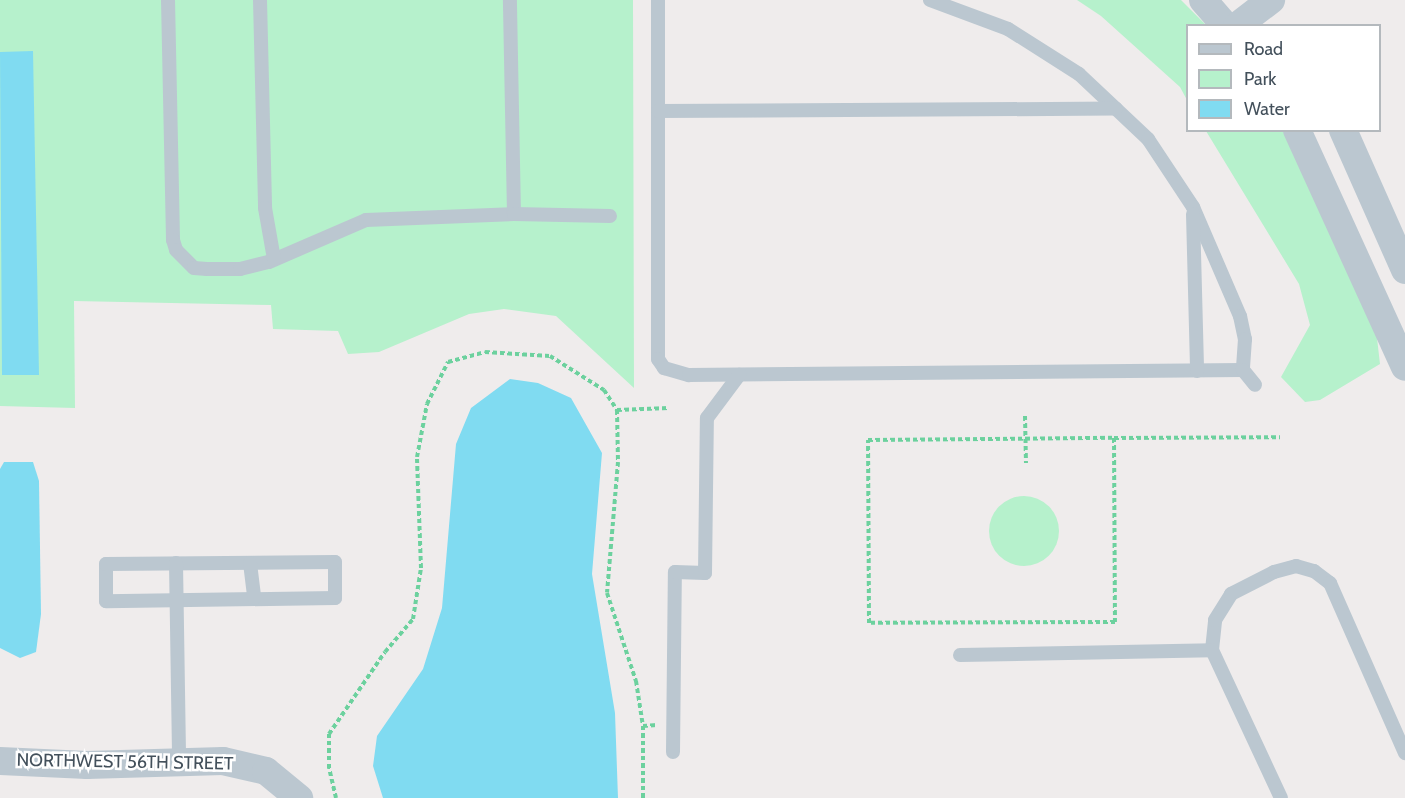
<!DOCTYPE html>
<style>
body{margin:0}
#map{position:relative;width:1405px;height:798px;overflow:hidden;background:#efecec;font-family:Cabin,sans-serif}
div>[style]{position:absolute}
.green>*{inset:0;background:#b6f1cc}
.round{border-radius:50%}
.water>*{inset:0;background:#80dbf1}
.path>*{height:4px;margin-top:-2px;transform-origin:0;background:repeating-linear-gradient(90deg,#6cd19e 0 4.5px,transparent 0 7.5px)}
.service>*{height:14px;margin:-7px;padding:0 7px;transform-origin:7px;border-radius:7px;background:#bbc7d0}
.minor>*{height:28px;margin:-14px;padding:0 14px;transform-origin:14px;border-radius:14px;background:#bbc7d0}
span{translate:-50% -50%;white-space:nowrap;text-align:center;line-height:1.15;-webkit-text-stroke:5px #fff;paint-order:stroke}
.street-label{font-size:18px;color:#43505b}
.legend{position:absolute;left:1186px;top:24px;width:195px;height:108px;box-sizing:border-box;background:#fff;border:2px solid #b4b9bd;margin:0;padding:8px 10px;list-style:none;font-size:18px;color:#43505b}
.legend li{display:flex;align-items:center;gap:12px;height:30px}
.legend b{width:30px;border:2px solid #b4b9bd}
</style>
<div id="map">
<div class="green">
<div style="clip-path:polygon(0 0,633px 0,634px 388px,556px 316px,504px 309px,469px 314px,379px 352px,348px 354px,338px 331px,273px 329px,271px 305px,74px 301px,75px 408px,0 406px)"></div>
<div style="clip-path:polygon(1077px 0,1181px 0,1206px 25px,1188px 26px,1187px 100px,1180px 87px,1101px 16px)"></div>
<div style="clip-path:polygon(1206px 131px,1283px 131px,1374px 312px,1380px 364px,1320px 400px,1305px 402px,1281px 377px,1310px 325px,1299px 284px)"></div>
<div class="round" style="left:989px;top:496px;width:70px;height:70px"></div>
</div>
<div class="water">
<div style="clip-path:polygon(33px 51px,39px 375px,2px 375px,0 52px)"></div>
<div style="clip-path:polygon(510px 379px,538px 383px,571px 398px,602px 453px,592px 574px,615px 713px,618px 798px,383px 798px,373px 766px,377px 736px,423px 669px,442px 608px,456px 444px,471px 408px)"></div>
<div style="clip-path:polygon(4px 462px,33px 462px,39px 481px,41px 614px,36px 652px,20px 658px,0 648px,0 469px)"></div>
</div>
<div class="path">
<div style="left:617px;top:410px;width:52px;rotate:-2.2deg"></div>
<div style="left:1025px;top:416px;width:47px;rotate:88.8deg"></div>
<div style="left:1114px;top:438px;width:184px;rotate:89.7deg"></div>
<div style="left:1115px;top:622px;width:246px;rotate:179.8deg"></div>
<div style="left:869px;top:623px;width:183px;rotate:-90.3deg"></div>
<div style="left:868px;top:440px;width:246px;rotate:-0.5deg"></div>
<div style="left:1114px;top:438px;width:166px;rotate:-0.3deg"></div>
<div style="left:643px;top:726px;width:14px;rotate:-4deg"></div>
<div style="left:336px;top:798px;width:31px;rotate:-103deg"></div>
<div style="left:329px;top:768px;width:34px;rotate:-90deg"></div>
<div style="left:329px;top:734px;width:99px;rotate:-55.7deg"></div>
<div style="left:385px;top:652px;width:43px;rotate:-49.7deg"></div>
<div style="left:413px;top:619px;width:52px;rotate:-81.1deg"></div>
<div style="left:421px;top:568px;width:111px;rotate:-92.1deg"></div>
<div style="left:417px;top:457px;width:54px;rotate:-79.3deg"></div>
<div style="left:427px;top:404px;width:47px;rotate:-63.4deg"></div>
<div style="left:448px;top:362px;width:38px;rotate:-15deg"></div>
<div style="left:485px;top:352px;width:65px;rotate:3.5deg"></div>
<div style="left:550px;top:356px;width:64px;rotate:32.2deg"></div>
<div style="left:604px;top:390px;width:24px;rotate:57deg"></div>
<div style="left:617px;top:410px;width:52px;rotate:88.9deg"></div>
<div style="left:618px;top:462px;width:131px;rotate:94.8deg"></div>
<div style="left:607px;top:593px;width:93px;rotate:71.8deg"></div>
<div style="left:636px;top:681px;width:46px;rotate:81.2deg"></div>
<div style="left:643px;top:726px;width:72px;rotate:90deg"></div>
</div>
<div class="service">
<div style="left:168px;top:0;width:240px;rotate:88.8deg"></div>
<div style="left:173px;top:240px;width:10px;rotate:73deg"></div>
<div style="left:176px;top:250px;width:25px;rotate:45deg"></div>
<div style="left:194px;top:268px;width:13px;rotate:4deg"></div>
<div style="left:207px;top:269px;width:33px"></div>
<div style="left:240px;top:269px;width:30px;rotate:-14deg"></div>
<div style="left:269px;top:262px;width:106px;rotate:-23.4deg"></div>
<div style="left:366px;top:220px;width:148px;rotate:-2.3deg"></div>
<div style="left:514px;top:214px;width:214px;rotate:-91.1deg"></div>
<div style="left:260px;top:0;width:208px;rotate:88.6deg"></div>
<div style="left:265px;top:208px;width:52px;rotate:80deg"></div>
<div style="left:658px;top:0;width:359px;rotate:90deg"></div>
<div style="left:658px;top:359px;width:11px;rotate:56deg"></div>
<div style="left:664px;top:368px;width:26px;rotate:16deg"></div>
<div style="left:689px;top:375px;width:554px;rotate:-0.52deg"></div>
<div style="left:930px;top:0;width:83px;rotate:20.4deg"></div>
<div style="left:1008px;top:29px;width:84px;rotate:32.4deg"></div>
<div style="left:1079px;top:74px;width:95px;rotate:43.3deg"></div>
<div style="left:1148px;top:139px;width:82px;rotate:56.5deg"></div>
<div style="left:1193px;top:207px;width:119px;rotate:66.7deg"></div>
<div style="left:1240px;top:316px;width:24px;rotate:78deg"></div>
<div style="left:1245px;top:339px;width:31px;rotate:94deg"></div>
<div style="left:1243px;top:370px;width:19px;rotate:51deg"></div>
<div style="left:658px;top:111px;width:458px;rotate:-0.3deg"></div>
<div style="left:514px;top:214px;width:96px;rotate:1.2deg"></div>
<div style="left:1193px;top:214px;width:157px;rotate:88.5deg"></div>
<div style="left:335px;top:562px;width:36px;rotate:90deg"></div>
<div style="left:335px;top:598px;width:229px;rotate:179.2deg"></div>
<div style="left:106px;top:601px;width:37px;rotate:-90deg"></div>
<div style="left:106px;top:564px;width:229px;rotate:-0.5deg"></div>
<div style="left:176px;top:563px;width:199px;rotate:89.1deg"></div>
<div style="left:250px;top:563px;width:35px;rotate:83deg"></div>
<div style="left:1212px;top:650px;width:30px;rotate:-84deg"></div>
<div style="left:1215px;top:620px;width:31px;rotate:-58deg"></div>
<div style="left:1231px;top:594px;width:48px;rotate:-27.1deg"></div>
<div style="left:1274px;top:572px;width:23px;rotate:-15deg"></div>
<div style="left:1296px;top:566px;width:19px;rotate:16deg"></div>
<div style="left:1314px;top:571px;width:20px;rotate:37deg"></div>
<div style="left:1330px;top:583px;width:186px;rotate:66.2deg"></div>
<div style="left:960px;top:655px;width:252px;rotate:-1.1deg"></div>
<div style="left:1212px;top:650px;width:163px;rotate:65deg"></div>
<div style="left:673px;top:752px;width:180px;rotate:-89.4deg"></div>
<div style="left:675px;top:572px;width:30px;rotate:2deg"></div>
<div style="left:705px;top:573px;width:155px;rotate:-89.3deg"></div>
<div style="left:707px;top:418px;width:54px;rotate:-53.3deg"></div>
</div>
<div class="minor">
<div style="left:1203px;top:0;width:35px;rotate:49deg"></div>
<div style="left:1237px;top:26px;width:43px;rotate:-37.4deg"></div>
<div style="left:1297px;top:130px;width:260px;rotate:65.5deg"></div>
<div style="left:1343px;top:130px;width:153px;rotate:66.1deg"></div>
<div style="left:0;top:761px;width:87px;rotate:2.6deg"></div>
<div style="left:87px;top:765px;width:136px;rotate:-1.7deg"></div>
<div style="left:223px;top:761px;width:44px;rotate:13.1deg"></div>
<div style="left:266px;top:771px;width:43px;rotate:39.3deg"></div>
</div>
<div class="street-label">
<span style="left:125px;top:762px;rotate:1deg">NORTHWEST 56TH STREET</span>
</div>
<ul class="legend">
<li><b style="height:8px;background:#bbc7d0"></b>Road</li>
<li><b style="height:16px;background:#b6f1cc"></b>Park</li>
<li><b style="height:16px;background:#80dbf1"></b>Water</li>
</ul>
</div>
